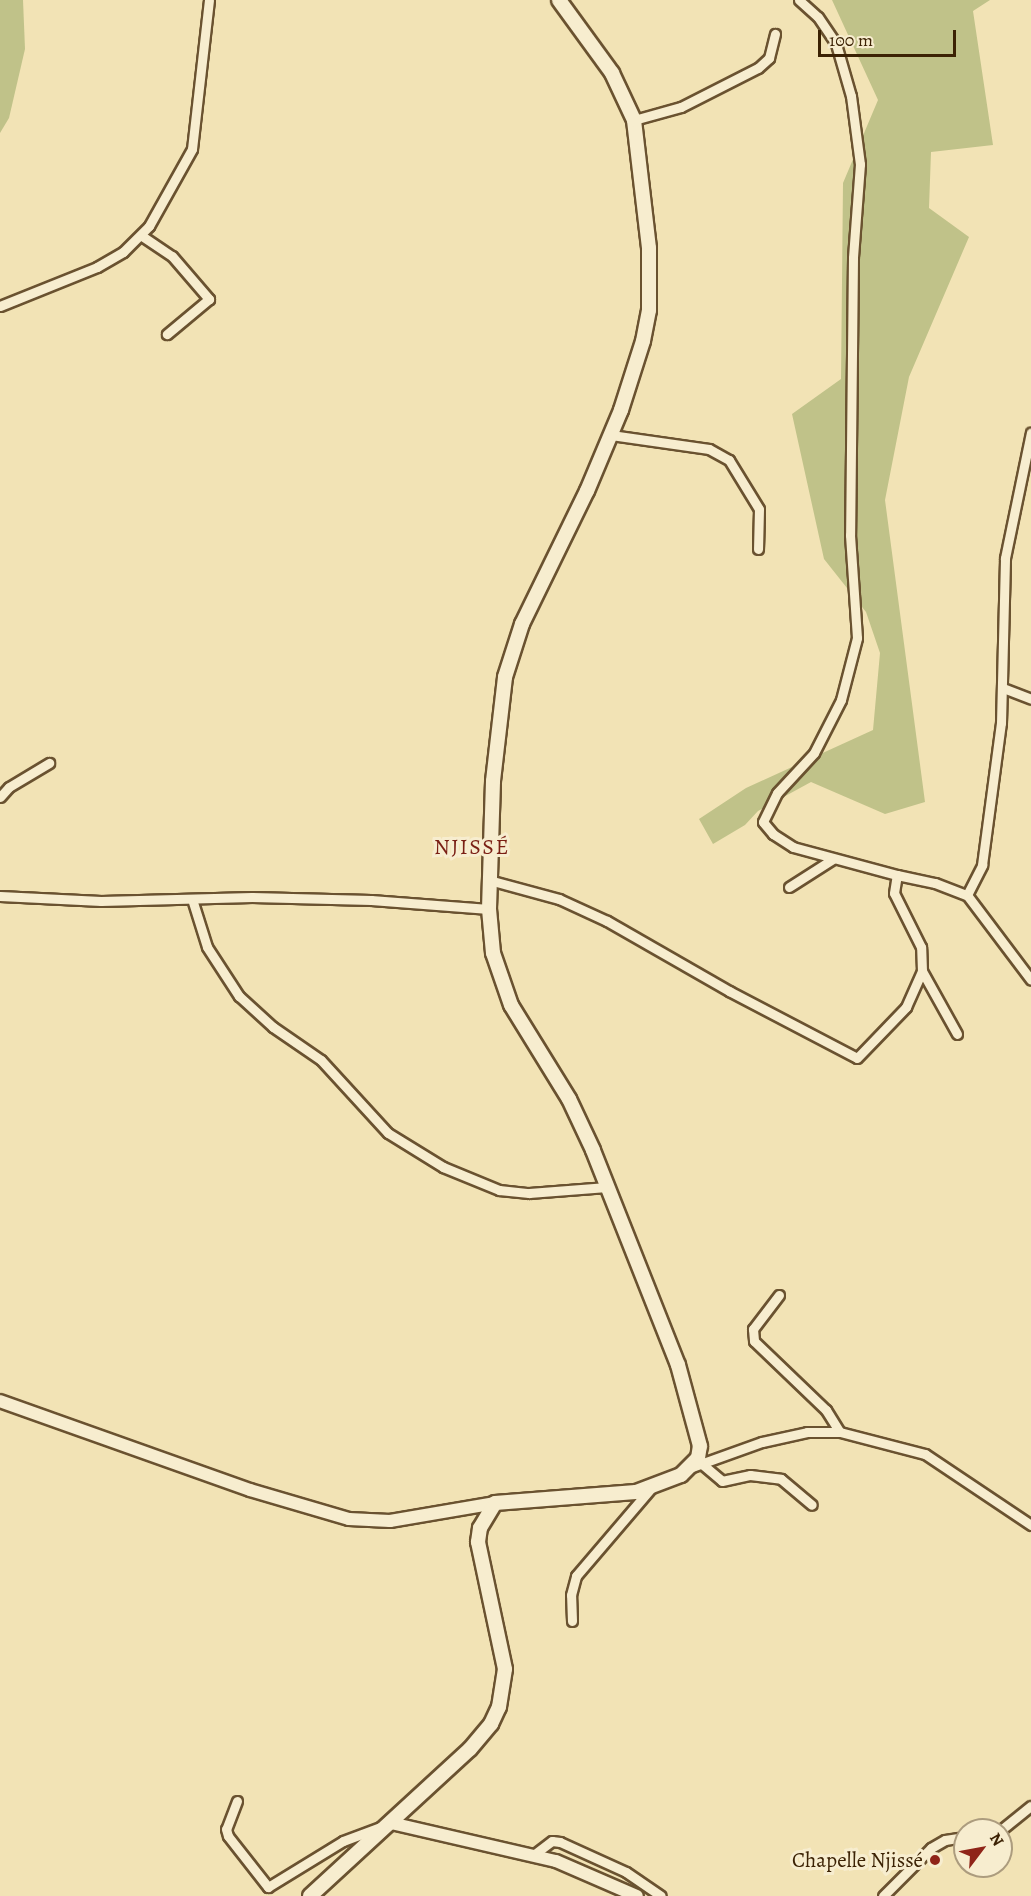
<!DOCTYPE html>
<meta charset="utf-8">
<style>
body{margin:0}
#map{position:relative;width:1031px;height:1896px;overflow:hidden;background:#f2e3b5;font-family:Alegreya,serif}
div>[style]{position:absolute}
.green>*{inset:0;background:#c0c289}
.roads{filter:drop-shadow(2px 0 #6a5230) drop-shadow(-2px 0 #6a5230) drop-shadow(0 2px #6a5230) drop-shadow(0 -2px #6a5230)}
.minor>*{height:9px;margin:-4.5px;padding:0 4.5px;transform-origin:4.5px;border-radius:4.5px;background:#f7edcf}
.tertiary>*{height:12px;margin:-6px;padding:0 6px;transform-origin:6px;border-radius:6px;background:#f7edcf}
.secondary>*{height:14px;margin:-7px;padding:0 7px;transform-origin:7px;border-radius:7px;background:#f7edcf}
.dots>*{width:16px;height:16px;translate:-50% -50%;box-sizing:border-box;border:3px solid #f7edcf;border-radius:50%}
span{translate:-50% -50%;white-space:nowrap;text-align:center;line-height:1.15;-webkit-text-stroke:6px #f7edcf;paint-order:stroke}
.poi-label{font-size:21px;color:#3c2204}
.right{translate:-100% -50%;text-align:right}
.neighbourhood-label{font-size:22px;color:#7a1f14;letter-spacing:1.5px}
.north{position:absolute;left:953px;top:1818px;width:60px;height:60px;box-sizing:border-box;background:#f7edcf;border:2px solid #ac9c7e;border-radius:50%;rotate:58deg;font-size:16px;font-weight:700;line-height:24px;text-align:center;color:#3c2204}
.north::after{content:'';display:block;margin:auto;width:21px;height:27px;background:#8f2418;clip-path:polygon(50% 0,100% 100%,50% 72%,0 100%)}
.scale{position:absolute;left:818px;top:30px;width:138px;height:27px;box-sizing:border-box;border:3px solid #3c2204;border-top:0;padding-left:8px;font-size:18px;line-height:21px;white-space:nowrap;color:#3c2204;-webkit-text-stroke:4px #f7edcf;paint-order:stroke}
</style>
<div id="map">
<div class="green">
<div style="clip-path:polygon(0 0,23px 0,25px 49px,9px 118px,0 133px)"></div>
<div style="clip-path:polygon(832px 0,990px 0,973px 11px,993px 145px,931px 152px,929px 208px,969px 237px,909px 377px,885px 500px,925px 802px,885px 814px,811px 782px,758px 811px,745px 825px,713px 844px,699px 819px,746px 788px,873px 730px,880px 653px,866px 612px,824px 559px,792px 414px,841px 379px,843px 183px,878px 100px)"></div>
</div>
<div class="roads">
<div class="minor">
<div style="left:799px;top:0;width:25px;rotate:42deg"></div>
<div style="left:818px;top:17px;width:32px;rotate:56deg"></div>
<div style="left:836px;top:44px;width:54px;rotate:73.9deg"></div>
<div style="left:851px;top:96px;width:69px;rotate:82.5deg"></div>
<div style="left:860px;top:164px;width:94px;rotate:94.3deg"></div>
<div style="left:853px;top:258px;width:277px;rotate:90.6deg"></div>
<div style="left:850px;top:535px;width:103px;rotate:86.1deg"></div>
<div style="left:857px;top:638px;width:64px;rotate:104.5deg"></div>
<div style="left:841px;top:700px;width:59px;rotate:117deg"></div>
<div style="left:814px;top:753px;width:54px;rotate:132.8deg"></div>
<div style="left:777px;top:793px;width:32px;rotate:116deg"></div>
<div style="left:763px;top:822px;width:16px;rotate:50deg"></div>
<div style="left:773px;top:834px;width:24px;rotate:33deg"></div>
<div style="left:793px;top:847px;width:108px;rotate:15.1deg"></div>
<div style="left:634px;top:120px;width:49px;rotate:-15.5deg"></div>
<div style="left:681px;top:107px;width:86px;rotate:-26.9deg"></div>
<div style="left:758px;top:68px;width:15px;rotate:-42deg"></div>
<div style="left:769px;top:58px;width:25px;rotate:-76deg"></div>
<div style="left:142px;top:236px;width:36px;rotate:34deg"></div>
<div style="left:172px;top:256px;width:57px;rotate:49.3deg"></div>
<div style="left:209px;top:299px;width:55px;rotate:140.2deg"></div>
<div style="left:0;top:306px;width:105px;rotate:-21.9deg"></div>
<div style="left:97px;top:267px;width:30px;rotate:-30deg"></div>
<div style="left:123px;top:252px;width:37px;rotate:-45deg"></div>
<div style="left:149px;top:226px;width:88px;rotate:-60.8deg"></div>
<div style="left:192px;top:149px;width:150px;rotate:-83.5deg"></div>
<div style="left:611px;top:435px;width:99px;rotate:8.1deg"></div>
<div style="left:709px;top:449px;width:23px;rotate:29deg"></div>
<div style="left:729px;top:460px;width:57px;rotate:58.5deg"></div>
<div style="left:759px;top:509px;width:40px;rotate:91.4deg"></div>
<div style="left:1003px;top:688px;width:30px;rotate:21deg"></div>
<div style="left:0;top:797px;width:13px;rotate:-48deg"></div>
<div style="left:9px;top:787px;width:47px;rotate:-31deg"></div>
<div style="left:489px;top:880px;width:73px;rotate:15.2deg"></div>
<div style="left:559px;top:899px;width:53px;rotate:24.6deg"></div>
<div style="left:607px;top:921px;width:141px;rotate:29.8deg"></div>
<div style="left:729px;top:991px;width:144px;rotate:27.6deg"></div>
<div style="left:857px;top:1058px;width:71px;rotate:-46.1deg"></div>
<div style="left:906px;top:1007px;width:39px;rotate:-66deg"></div>
<div style="left:922px;top:971px;width:24px;rotate:-92deg"></div>
<div style="left:921px;top:947px;width:60px;rotate:-116.6deg"></div>
<div style="left:894px;top:893px;width:18px;rotate:-81deg"></div>
<div style="left:897px;top:875px;width:39px;rotate:12deg"></div>
<div style="left:935px;top:883px;width:34px;rotate:21deg"></div>
<div style="left:967px;top:895px;width:34px;rotate:-63deg"></div>
<div style="left:982px;top:865px;width:143px;rotate:-82.4deg"></div>
<div style="left:1001px;top:723px;width:165px;rotate:-88.6deg"></div>
<div style="left:1005px;top:558px;width:128px;rotate:-78.3deg"></div>
<div style="left:789px;top:887px;width:52px;rotate:-32.5deg"></div>
<div style="left:967px;top:895px;width:106px;rotate:53deg"></div>
<div style="left:0;top:896px;width:101px;rotate:2.8deg"></div>
<div style="left:101px;top:901px;width:151px;rotate:-1.5deg"></div>
<div style="left:252px;top:897px;width:119px;rotate:1.4deg"></div>
<div style="left:371px;top:900px;width:118px;rotate:4.4deg"></div>
<div style="left:192px;top:899px;width:50px;rotate:72.6deg"></div>
<div style="left:207px;top:947px;width:59px;rotate:56.9deg"></div>
<div style="left:239px;top:996px;width:46px;rotate:42.4deg"></div>
<div style="left:273px;top:1027px;width:58px;rotate:34.5deg"></div>
<div style="left:321px;top:1060px;width:99px;rotate:47.5deg"></div>
<div style="left:388px;top:1133px;width:65px;rotate:31.7deg"></div>
<div style="left:443px;top:1167px;width:61px;rotate:22.3deg"></div>
<div style="left:499px;top:1190px;width:30px;rotate:6deg"></div>
<div style="left:529px;top:1193px;width:78px;rotate:-4.4deg"></div>
<div style="left:922px;top:971px;width:72px;rotate:60.9deg"></div>
<div style="left:779px;top:1295px;width:43px;rotate:127.4deg"></div>
<div style="left:753px;top:1329px;width:12px;rotate:85deg"></div>
<div style="left:754px;top:1341px;width:100px;rotate:43.8deg"></div>
<div style="left:826px;top:1410px;width:26px;rotate:58deg"></div>
<div style="left:702px;top:1464px;width:26px;rotate:40deg"></div>
<div style="left:722px;top:1481px;width:29px;rotate:-12deg"></div>
<div style="left:750px;top:1475px;width:31px;rotate:7deg"></div>
<div style="left:781px;top:1479px;width:40px;rotate:40deg"></div>
<div style="left:692px;top:1467px;width:74px;rotate:-19.7deg"></div>
<div style="left:762px;top:1442px;width:46px;rotate:-12.5deg"></div>
<div style="left:807px;top:1432px;width:33px"></div>
<div style="left:840px;top:1432px;width:88px;rotate:14.5deg"></div>
<div style="left:925px;top:1454px;width:128px;rotate:33.8deg"></div>
<div style="left:572px;top:1621px;width:26px;rotate:-92deg"></div>
<div style="left:571px;top:1595px;width:20px;rotate:-75deg"></div>
<div style="left:576px;top:1576px;width:117px;rotate:-49.5deg"></div>
<div style="left:237px;top:1801px;width:30px;rotate:111deg"></div>
<div style="left:226px;top:1829px;width:7px;rotate:74deg"></div>
<div style="left:228px;top:1836px;width:65px;rotate:51.9deg"></div>
<div style="left:268px;top:1887px;width:88px;rotate:-31.5deg"></div>
<div style="left:343px;top:1841px;width:43px;rotate:-20.6deg"></div>
<div style="left:1001px;top:1830px;width:38px;rotate:-39deg"></div>
<div style="left:532px;top:1856px;width:25px;rotate:-37deg"></div>
<div style="left:552px;top:1841px;width:8px;rotate:7deg"></div>
<div style="left:560px;top:1842px;width:72px;rotate:24.4deg"></div>
<div style="left:626px;top:1872px;width:42px;rotate:34.4deg"></div>
<div style="left:883px;top:1896px;width:68px;rotate:-45deg"></div>
<div style="left:931px;top:1848px;width:16px;rotate:-30deg"></div>
<div style="left:945px;top:1840px;width:20px;rotate:-9deg"></div>
</div>
<div class="tertiary">
<div style="left:0;top:1401px;width:265px;rotate:19.6deg"></div>
<div style="left:250px;top:1490px;width:103px;rotate:16.3deg"></div>
<div style="left:349px;top:1519px;width:41px;rotate:2.8deg"></div>
<div style="left:390px;top:1521px;width:107px;rotate:-9.7deg"></div>
<div style="left:391px;top:1823px;width:169px;rotate:13deg"></div>
<div style="left:556px;top:1861px;width:88px;rotate:23.4deg"></div>
</div>
<div class="secondary">
<div style="left:310px;top:1896px;width:217px;rotate:-42.6deg"></div>
<div style="left:470px;top:1749px;width:33px;rotate:-50deg"></div>
<div style="left:491px;top:1724px;width:19px;rotate:-65deg"></div>
<div style="left:499px;top:1707px;width:38px;rotate:-81deg"></div>
<div style="left:505px;top:1669px;width:130px;rotate:-102deg"></div>
<div style="left:478px;top:1542px;width:14px;rotate:-82deg"></div>
<div style="left:480px;top:1528px;width:29px;rotate:-59deg"></div>
<div style="left:495px;top:1503px;width:141px;rotate:-4.5deg"></div>
<div style="left:636px;top:1492px;width:48px;rotate:-20.7deg"></div>
<div style="left:681px;top:1475px;width:24px;rotate:-45deg"></div>
<div style="left:698px;top:1458px;width:12px;rotate:-81deg"></div>
<div style="left:700px;top:1446px;width:84px;rotate:-105.2deg"></div>
<div style="left:678px;top:1365px;width:231px;rotate:-111.6deg"></div>
<div style="left:593px;top:1150px;width:56px;rotate:-115.2deg"></div>
<div style="left:569px;top:1099px;width:110px;rotate:-121.7deg"></div>
<div style="left:511px;top:1005px;width:55px;rotate:-109.1deg"></div>
<div style="left:493px;top:953px;width:44px;rotate:-95.2deg"></div>
<div style="left:489px;top:909px;width:128px;rotate:-88.2deg"></div>
<div style="left:493px;top:781px;width:105px;rotate:-83.4deg"></div>
<div style="left:505px;top:677px;width:56px;rotate:-72.2deg"></div>
<div style="left:522px;top:624px;width:148px;rotate:-64deg"></div>
<div style="left:587px;top:491px;width:88px;rotate:-67.2deg"></div>
<div style="left:621px;top:410px;width:72px;rotate:-72.3deg"></div>
<div style="left:643px;top:341px;width:32px;rotate:-79deg"></div>
<div style="left:649px;top:310px;width:62px;rotate:-90deg"></div>
<div style="left:649px;top:248px;width:129px;rotate:-96.7deg"></div>
<div style="left:634px;top:120px;width:52px;rotate:-115.1deg"></div>
<div style="left:612px;top:73px;width:90px;rotate:-126deg"></div>
</div>
</div>
<div class="dots">
<div style="left:935px;top:1860px;background:#8f2418"></div>
</div>
<div class="poi-label">
<span class="right" style="left:923px;top:1860px">Chapelle Njissé</span>
</div>
<div class="neighbourhood-label">
<span style="left:472px;top:848px">NJISSÉ</span>
</div>
<div class="north">N</div>
<div class="scale">100 m</div>
</div>
